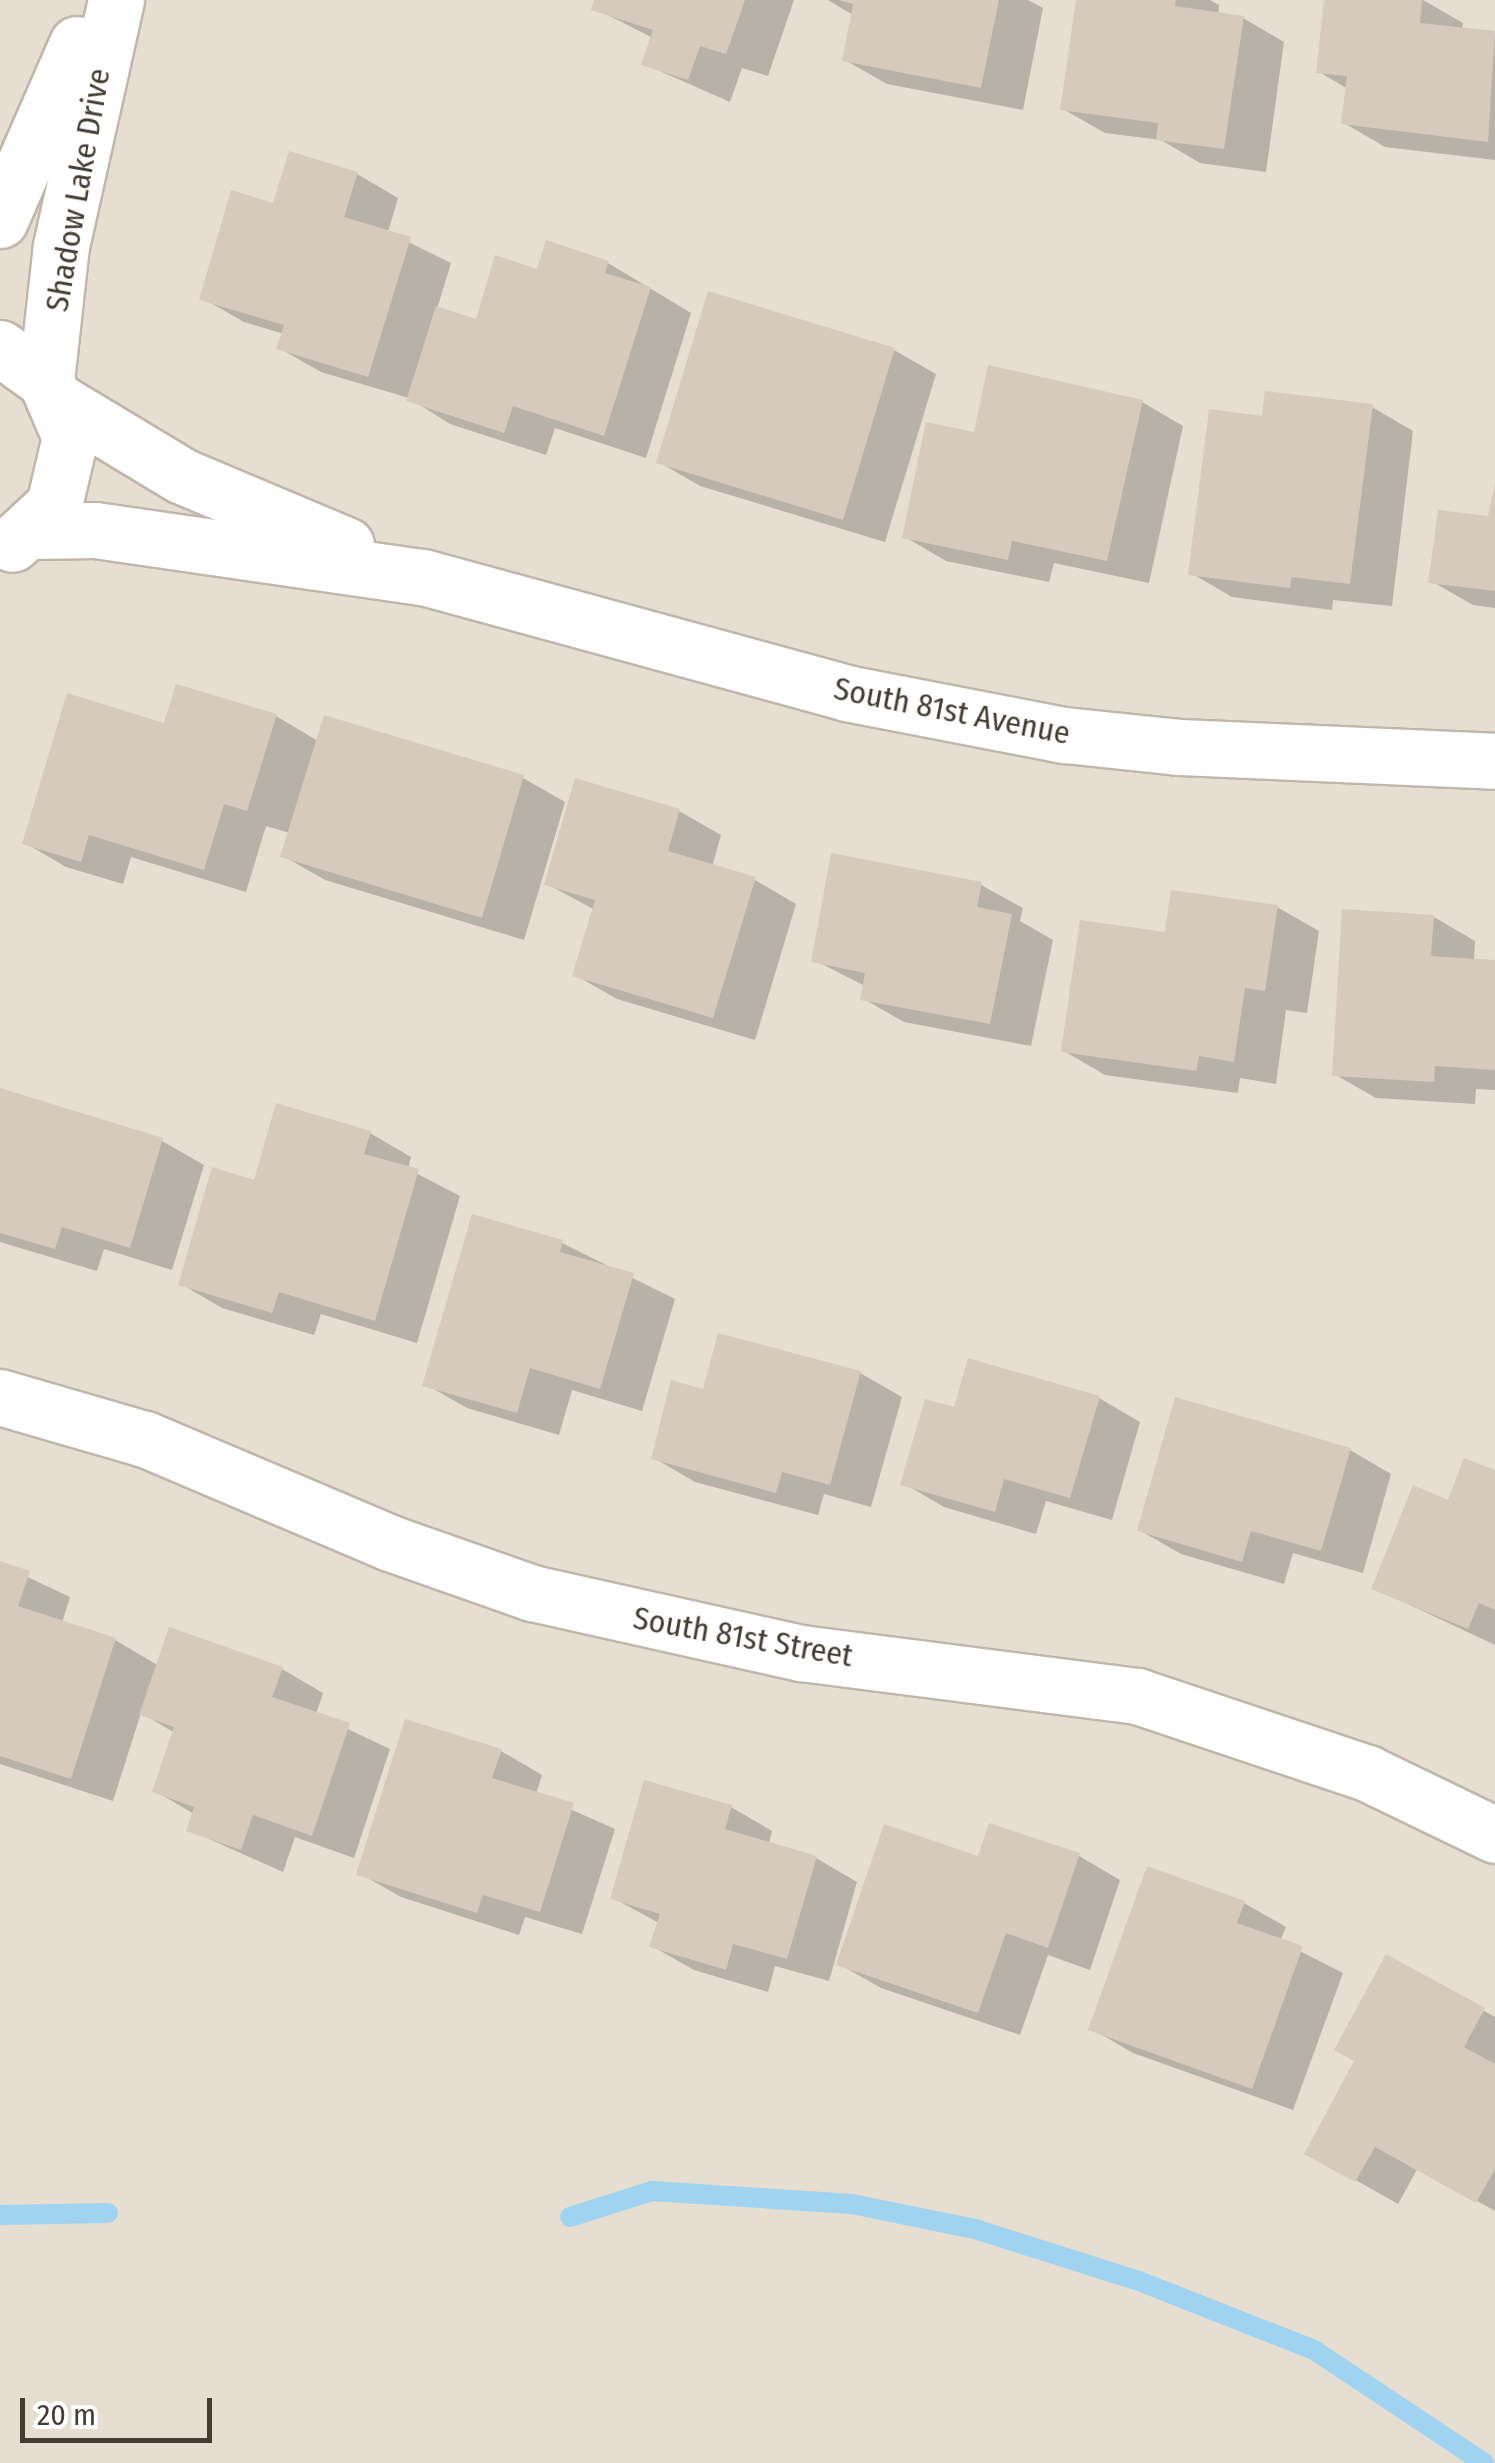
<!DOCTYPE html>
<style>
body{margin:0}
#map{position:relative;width:1495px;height:2463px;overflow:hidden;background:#f1ece3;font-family:"Fira Sans Condensed",sans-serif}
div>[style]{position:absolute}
.residential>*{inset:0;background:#e5ded1}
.shadow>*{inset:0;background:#0003}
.stream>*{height:20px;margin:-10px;padding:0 10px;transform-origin:10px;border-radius:10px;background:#9fd3ef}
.building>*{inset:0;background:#d6cabc}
.roads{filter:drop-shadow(2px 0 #c0b6a9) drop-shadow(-2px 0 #c0b6a9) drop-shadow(0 2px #c0b6a9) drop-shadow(0 -2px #c0b6a9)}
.minor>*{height:55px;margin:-27.5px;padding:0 27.5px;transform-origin:27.5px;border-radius:27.5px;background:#fff}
span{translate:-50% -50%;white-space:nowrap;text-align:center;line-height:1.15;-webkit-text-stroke:10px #fff;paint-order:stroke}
.street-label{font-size:32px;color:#433c33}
.scale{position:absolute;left:20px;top:2398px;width:192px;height:45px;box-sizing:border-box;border:5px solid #433c33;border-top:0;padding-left:12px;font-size:30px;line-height:35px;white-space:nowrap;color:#433c33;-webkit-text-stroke:8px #fff;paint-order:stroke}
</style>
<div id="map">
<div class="residential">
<div style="clip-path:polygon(0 0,1495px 0,1495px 2463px,0 2463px)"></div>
</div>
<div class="shadow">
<div style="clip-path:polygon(597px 0,794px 0,768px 76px,742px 68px,730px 102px,644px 64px,653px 38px,594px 8px)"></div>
<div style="clip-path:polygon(828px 0,1028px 0,1043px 8px,1023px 110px,887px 84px,845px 60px,853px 15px)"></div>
<div style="clip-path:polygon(1079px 0,1210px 0,1219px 5px,1218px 15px,1243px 18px,1284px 42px,1266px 172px,1200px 163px,1161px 140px,1105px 133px,1063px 109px)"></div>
<div style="clip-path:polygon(1327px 0,1423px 0,1463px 23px,1462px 30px,1495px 34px,1495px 160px,1385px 147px,1344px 123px,1348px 89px,1319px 72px)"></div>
<div style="clip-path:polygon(357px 174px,398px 198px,388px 232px,451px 263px,437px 309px,477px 322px,538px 272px,547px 244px,608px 263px,691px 313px,646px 458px,555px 428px,546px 455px,450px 424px,409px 398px,321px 372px,279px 348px,284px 334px,244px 322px,202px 298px,275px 206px)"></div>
<div style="clip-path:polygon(894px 350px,936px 374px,885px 542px,700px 486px,659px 462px)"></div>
<div style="clip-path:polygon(1142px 402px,1183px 426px,1149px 583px,1054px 563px,1049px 582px,946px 561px,905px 537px,976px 435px)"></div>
<div style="clip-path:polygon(1372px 407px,1413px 431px,1392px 606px,1333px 600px,1332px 610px,1232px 597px,1191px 573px,1264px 419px)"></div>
<div style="clip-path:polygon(1495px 483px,1495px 608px,1473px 605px,1431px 581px,1491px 518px)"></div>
<div style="clip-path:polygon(276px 716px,318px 741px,325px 718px,523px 778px,565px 802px,524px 940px,325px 880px,283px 856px,290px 833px,266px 826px,246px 892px,131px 857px,123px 884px,66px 867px,25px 843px)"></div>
<div style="clip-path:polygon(679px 811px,721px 835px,712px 867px,755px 880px,796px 904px,755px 1040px,617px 999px,575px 975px,595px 910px,547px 884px)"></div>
<div style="clip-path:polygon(981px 885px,1023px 908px,1020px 921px,1053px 940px,1031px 1046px,904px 1022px,862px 998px,865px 986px,814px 960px)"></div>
<div style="clip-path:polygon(1277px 907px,1319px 931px,1307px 1013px,1286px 1010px,1276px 1084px,1240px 1078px,1238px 1093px,1105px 1075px,1064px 1051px)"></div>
<div style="clip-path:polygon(1434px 917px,1475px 941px,1474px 961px,1495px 962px,1495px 1090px,1476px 1089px,1475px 1104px,1376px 1098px,1334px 1074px)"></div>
<div style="clip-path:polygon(0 1091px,162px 1141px,204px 1165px,172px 1270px,104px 1249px,97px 1271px,0 1242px)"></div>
<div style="clip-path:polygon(370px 1133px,411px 1157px,408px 1169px,460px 1196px,417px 1343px,321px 1314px,314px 1335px,222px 1308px,181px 1284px,255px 1183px)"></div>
<div style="clip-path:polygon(562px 1243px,675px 1299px,642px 1411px,572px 1390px,559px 1435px,467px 1408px,425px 1384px)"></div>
<div style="clip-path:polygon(860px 1373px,902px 1397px,871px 1507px,824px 1494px,818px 1515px,695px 1482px,654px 1458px,705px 1392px)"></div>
<div style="clip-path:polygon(1099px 1398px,1140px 1422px,1112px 1520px,1046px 1501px,1036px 1534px,944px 1507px,903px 1483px,956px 1410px)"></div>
<div style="clip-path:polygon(1350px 1450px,1391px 1474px,1363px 1573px,1293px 1553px,1284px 1584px,1181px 1554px,1139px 1530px)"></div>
<div style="clip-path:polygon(1495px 1473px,1495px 1645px,1374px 1588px,1449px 1503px)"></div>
<div style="clip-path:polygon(0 1564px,70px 1597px,62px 1623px,115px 1640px,159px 1666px,282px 1669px,323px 1693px,316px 1714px,390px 1749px,354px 1858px,295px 1837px,283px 1872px,189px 1830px,194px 1814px,155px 1791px,175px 1733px,141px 1713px,113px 1801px,0 1764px)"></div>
<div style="clip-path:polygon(501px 1751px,542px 1775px,536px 1794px,615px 1829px,582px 1934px,525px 1917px,519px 1935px,401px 1897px,359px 1873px)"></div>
<div style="clip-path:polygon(731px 1807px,772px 1831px,769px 1844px,816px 1858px,857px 1882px,829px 1981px,775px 1966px,768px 1992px,694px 1970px,652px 1946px,659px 1923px,613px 1898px)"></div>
<div style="clip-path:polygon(1079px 1856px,1120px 1880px,1090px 1970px,1048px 1955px,1020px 2035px,881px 1988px,839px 1964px,979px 1859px)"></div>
<div style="clip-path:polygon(1149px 1870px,1244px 1903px,1286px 1927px,1280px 1941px,1343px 1973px,1293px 2110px,1133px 2053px,1092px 2029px)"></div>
<div style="clip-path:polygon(1387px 1957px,1495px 2017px,1495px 2211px,1418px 2168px,1398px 2204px,1308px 2153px,1357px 2061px)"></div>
</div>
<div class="stream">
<div style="left:0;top:2215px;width:108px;rotate:-1.1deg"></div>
<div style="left:570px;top:2217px;width:86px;rotate:-17.6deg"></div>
<div style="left:652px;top:2191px;width:200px;rotate:3.7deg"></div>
<div style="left:852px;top:2204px;width:126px;rotate:11.5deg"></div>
<div style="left:975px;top:2229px;width:172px;rotate:17.6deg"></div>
<div style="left:1139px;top:2281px;width:188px;rotate:21.5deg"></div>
<div style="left:1314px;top:2350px;width:204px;rotate:33.6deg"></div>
</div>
<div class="building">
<div style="clip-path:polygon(594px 0,745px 0,726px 54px,700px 46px,688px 80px,641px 65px,653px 30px,591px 10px)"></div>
<div style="clip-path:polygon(839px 0,999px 0,981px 88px,842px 61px,853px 4px)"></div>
<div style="clip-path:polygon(1076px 0,1176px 0,1175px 6px,1244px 16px,1224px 149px,1156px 140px,1158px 123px,1060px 110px)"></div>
<div style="clip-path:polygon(1324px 0,1422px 0,1420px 23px,1495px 31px,1488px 142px,1341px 124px,1347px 76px,1316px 73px)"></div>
<div style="clip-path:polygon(289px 151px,358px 172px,344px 217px,411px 237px,368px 377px,276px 349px,284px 325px,199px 300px,231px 190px,273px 203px)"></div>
<div style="clip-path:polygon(546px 240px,609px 261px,605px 273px,651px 287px,604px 436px,513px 406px,504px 433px,406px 401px,436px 306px,476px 319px,495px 255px,537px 269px)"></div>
<div style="clip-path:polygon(708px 291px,895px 348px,843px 520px,656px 463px)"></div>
<div style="clip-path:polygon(988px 365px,1143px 400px,1107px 561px,1012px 541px,1008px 560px,902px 538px,926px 422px,974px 432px)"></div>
<div style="clip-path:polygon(1265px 391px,1373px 404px,1350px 584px,1292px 577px,1290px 588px,1188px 575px,1209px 409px,1262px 416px)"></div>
<div style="clip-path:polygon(1495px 483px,1495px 591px,1428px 583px,1438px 510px,1488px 516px)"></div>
<div style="clip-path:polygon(176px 684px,277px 714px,247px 811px,224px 804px,204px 870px,89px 835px,81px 862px,22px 844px,67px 693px,164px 723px)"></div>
<div style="clip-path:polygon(324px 715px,524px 775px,482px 918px,280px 857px)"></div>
<div style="clip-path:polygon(575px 778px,680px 809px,668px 851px,756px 877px,713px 1018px,572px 976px,595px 900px,544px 885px)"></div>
<div style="clip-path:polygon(831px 853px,982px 882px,977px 907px,1012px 914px,990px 1024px,860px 1000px,865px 973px,811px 962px)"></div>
<div style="clip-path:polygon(1171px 890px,1278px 905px,1265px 991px,1245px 988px,1234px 1062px,1199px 1056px,1196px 1071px,1061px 1052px,1080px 920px,1165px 932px)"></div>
<div style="clip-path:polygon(1342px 909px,1434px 915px,1431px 956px,1495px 960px,1495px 1070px,1435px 1066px,1434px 1082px,1332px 1076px)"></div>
<div style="clip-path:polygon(0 1088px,163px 1138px,130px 1248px,62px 1227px,55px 1249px,0 1233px)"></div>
<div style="clip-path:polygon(276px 1103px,371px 1131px,364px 1154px,419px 1169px,375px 1321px,279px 1292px,272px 1313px,178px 1285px,212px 1167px,254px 1180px)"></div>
<div style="clip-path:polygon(472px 1214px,563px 1240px,560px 1252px,634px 1273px,600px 1389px,530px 1368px,517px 1413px,422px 1386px)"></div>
<div style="clip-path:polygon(718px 1333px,861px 1371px,830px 1485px,782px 1472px,776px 1493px,651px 1459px,671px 1380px,703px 1389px)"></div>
<div style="clip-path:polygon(968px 1358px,1100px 1396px,1070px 1498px,1004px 1479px,995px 1512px,900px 1485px,925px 1399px,954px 1407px)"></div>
<div style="clip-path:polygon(1175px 1397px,1351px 1448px,1321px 1551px,1251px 1531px,1242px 1562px,1137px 1531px)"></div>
<div style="clip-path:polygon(1464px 1458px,1495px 1470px,1495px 1610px,1479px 1603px,1468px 1629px,1371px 1589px,1413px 1485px,1448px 1500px)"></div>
<div style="clip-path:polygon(0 1561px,30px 1571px,18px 1606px,116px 1638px,71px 1779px,0 1756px)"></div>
<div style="clip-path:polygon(169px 1627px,283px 1667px,272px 1697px,350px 1723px,312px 1836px,253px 1815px,241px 1850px,186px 1831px,194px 1807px,152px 1792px,174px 1727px,139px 1715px)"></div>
<div style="clip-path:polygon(405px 1719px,502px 1749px,492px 1778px,574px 1803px,540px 1912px,483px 1895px,477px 1913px,356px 1875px)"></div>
<div style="clip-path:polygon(644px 1780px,732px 1805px,725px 1829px,817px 1856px,787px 1959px,733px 1944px,726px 1970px,649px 1947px,660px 1914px,610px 1899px)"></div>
<div style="clip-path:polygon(989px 1823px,1080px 1853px,1048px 1948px,1006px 1933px,978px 2013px,836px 1965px,884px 1824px,978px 1856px)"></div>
<div style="clip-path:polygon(1147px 1866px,1245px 1901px,1237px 1923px,1303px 1946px,1252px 2089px,1088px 2030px)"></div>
<div style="clip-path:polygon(1386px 1954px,1485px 2008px,1464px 2047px,1495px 2064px,1495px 2169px,1476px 2203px,1375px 2147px,1355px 2182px,1304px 2154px,1354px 2061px,1334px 2050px)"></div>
</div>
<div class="roads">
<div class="minor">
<div style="left:0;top:220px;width:192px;rotate:-66.4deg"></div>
<div style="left:0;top:348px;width:57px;rotate:35.7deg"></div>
<div style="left:46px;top:381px;width:61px;rotate:66.8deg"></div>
<div style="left:70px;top:437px;width:70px;rotate:103.2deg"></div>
<div style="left:54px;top:505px;width:57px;rotate:137.1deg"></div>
<div style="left:46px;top:381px;width:136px;rotate:-83.7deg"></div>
<div style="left:61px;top:246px;width:252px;rotate:-77.4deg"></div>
<div style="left:61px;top:403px;width:141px;rotate:31.1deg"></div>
<div style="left:182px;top:476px;width:178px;rotate:22.8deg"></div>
<div style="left:32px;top:531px;width:63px;rotate:-0.9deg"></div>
<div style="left:95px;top:530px;width:331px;rotate:8.2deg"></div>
<div style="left:423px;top:577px;width:439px;rotate:15.3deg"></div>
<div style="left:846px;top:693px;width:223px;rotate:10.9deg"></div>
<div style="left:1065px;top:735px;width:116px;rotate:6deg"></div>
<div style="left:1180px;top:747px;width:315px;rotate:2.5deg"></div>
<div style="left:0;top:1397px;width:151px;rotate:16.2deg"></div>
<div style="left:145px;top:1439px;width:266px;rotate:23deg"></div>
<div style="left:390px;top:1543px;width:151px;rotate:19.4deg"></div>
<div style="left:532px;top:1593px;width:276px;rotate:12.6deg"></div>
<div style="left:801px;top:1653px;width:339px;rotate:7.3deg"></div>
<div style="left:1137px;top:1696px;width:243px;rotate:18.5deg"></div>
<div style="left:1367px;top:1773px;width:142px;rotate:25.8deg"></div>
</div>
</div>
<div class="street-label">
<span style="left:78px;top:190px;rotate:-80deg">Shadow Lake Drive</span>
<span style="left:952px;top:711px;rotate:11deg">South 81st Avenue</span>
<span style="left:743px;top:1637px;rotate:10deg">South 81st Street</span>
</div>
<div class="scale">20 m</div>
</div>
